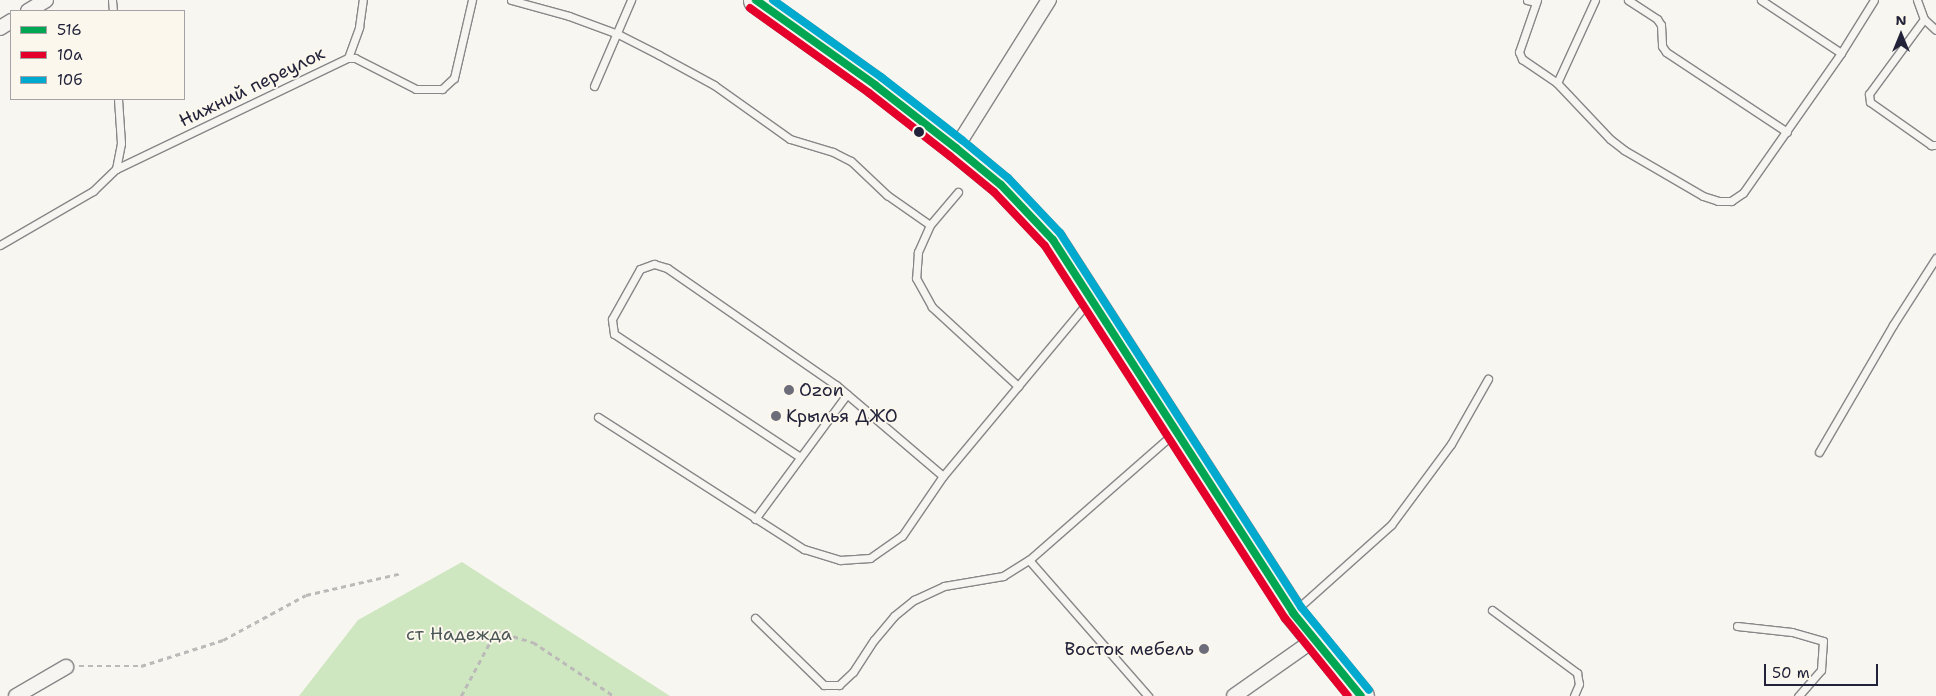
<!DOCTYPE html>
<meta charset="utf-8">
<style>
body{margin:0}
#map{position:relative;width:1936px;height:696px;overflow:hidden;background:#f8f6f0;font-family:"Shantell Sans",sans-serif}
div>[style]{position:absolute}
.green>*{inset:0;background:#cfe7c0}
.path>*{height:2.5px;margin-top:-1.25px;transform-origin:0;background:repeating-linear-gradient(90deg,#bcbab9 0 5px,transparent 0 9px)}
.roads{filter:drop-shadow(1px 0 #878688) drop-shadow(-1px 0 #878688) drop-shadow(0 1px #878688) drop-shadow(0 -1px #878688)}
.lane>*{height:7px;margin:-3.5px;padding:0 3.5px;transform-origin:3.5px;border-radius:3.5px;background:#f6f5f1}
.street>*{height:14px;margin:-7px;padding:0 7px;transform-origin:7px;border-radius:7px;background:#f6f5f1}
.highway>*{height:25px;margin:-12.5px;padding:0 12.5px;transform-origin:12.5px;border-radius:12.5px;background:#f6f5f1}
.bus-1>*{height:8px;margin:-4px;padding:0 4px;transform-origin:4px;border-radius:4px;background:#00a651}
.bus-2>*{height:8px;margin:-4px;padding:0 4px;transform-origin:4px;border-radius:4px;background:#e4002b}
.bus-3>*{height:8px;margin:-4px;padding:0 4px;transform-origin:4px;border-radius:4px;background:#00a9ce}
.dots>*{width:14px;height:14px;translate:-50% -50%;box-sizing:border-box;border:2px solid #fbf7ec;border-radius:50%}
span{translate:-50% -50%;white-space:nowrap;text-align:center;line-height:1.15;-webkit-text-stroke:4px #fbf7ec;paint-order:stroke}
.street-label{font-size:18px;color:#22223b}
.poi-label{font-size:18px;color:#22223b}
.left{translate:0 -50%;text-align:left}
.right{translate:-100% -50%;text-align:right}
.park-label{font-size:18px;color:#4c5957}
.legend{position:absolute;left:10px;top:10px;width:175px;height:90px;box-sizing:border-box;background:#fbf7ec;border:1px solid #a4a2a5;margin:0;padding:6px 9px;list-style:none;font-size:15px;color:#22223b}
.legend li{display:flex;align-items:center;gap:10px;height:25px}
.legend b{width:25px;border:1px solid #a4a2a5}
.north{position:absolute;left:1876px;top:10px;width:50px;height:50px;-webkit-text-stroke:4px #fbf7ec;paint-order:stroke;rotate:0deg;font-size:14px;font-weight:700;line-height:20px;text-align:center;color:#22223b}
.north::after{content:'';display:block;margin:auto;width:18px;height:22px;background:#22223b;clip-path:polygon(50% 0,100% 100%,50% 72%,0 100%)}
.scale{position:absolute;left:1764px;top:664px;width:114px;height:22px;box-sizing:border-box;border:2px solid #22223b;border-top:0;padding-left:6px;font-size:15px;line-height:18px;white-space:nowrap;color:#22223b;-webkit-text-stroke:4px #fbf7ec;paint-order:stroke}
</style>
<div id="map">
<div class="green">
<div style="clip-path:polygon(462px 562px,670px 696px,299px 696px,358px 620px)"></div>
</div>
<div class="path">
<div style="left:79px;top:666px;width:62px"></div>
<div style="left:141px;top:666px;width:86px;rotate:-17.6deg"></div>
<div style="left:223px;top:640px;width:94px;rotate:-28.5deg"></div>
<div style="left:306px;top:595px;width:98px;rotate:-12.9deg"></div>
<div style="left:461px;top:696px;width:74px;rotate:-61.7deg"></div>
<div style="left:496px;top:631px;width:39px;rotate:17deg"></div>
<div style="left:533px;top:642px;width:97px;rotate:33.7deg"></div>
</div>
<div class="roads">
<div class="lane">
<div style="left:112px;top:0;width:11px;rotate:85deg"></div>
<div style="left:511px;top:0;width:60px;rotate:15.4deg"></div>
<div style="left:569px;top:16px;width:52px;rotate:20.2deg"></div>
<div style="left:618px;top:34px;width:46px;rotate:27.1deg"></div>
<div style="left:659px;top:55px;width:63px;rotate:28.6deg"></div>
<div style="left:714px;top:85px;width:93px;rotate:35.4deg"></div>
<div style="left:790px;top:139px;width:45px;rotate:16.8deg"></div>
<div style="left:833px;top:152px;width:20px;rotate:27deg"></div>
<div style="left:851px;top:161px;width:50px;rotate:43.4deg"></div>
<div style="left:887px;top:195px;width:52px;rotate:34.9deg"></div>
<div style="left:1527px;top:0;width:9px;rotate:13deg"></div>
<div style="left:1537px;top:0;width:55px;rotate:109.1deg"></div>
<div style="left:1519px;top:52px;width:8px;rotate:67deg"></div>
<div style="left:1522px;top:59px;width:42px;rotate:34.4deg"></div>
<div style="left:1595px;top:0;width:91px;rotate:114.6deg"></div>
<div style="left:1557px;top:83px;width:77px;rotate:46.6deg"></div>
<div style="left:1610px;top:139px;width:18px;rotate:38deg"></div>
<div style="left:1624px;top:150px;width:91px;rotate:30.2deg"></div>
<div style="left:1703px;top:196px;width:16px;rotate:18deg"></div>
<div style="left:1718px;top:201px;width:13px"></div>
<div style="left:1731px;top:201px;width:14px;rotate:-34deg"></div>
<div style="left:1743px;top:193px;width:171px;rotate:-55deg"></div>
<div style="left:1841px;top:53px;width:62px;rotate:-58.1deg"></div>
<div style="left:1628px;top:0;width:35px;rotate:33deg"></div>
<div style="left:1657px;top:19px;width:7px;rotate:56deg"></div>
<div style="left:1661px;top:25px;width:21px;rotate:87deg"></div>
<div style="left:1662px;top:46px;width:7px;rotate:56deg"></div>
<div style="left:1666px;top:52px;width:145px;rotate:33.5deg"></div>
<div style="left:1761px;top:0;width:96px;rotate:33.5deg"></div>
<div style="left:1917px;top:0;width:20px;rotate:70deg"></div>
<div style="left:1924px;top:19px;width:16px;rotate:43deg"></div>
<div style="left:1924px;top:19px;width:93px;rotate:126.3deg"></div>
<div style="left:1869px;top:94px;width:8px;rotate:83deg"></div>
<div style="left:1870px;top:102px;width:75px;rotate:35.2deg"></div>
<div style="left:1931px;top:145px;width:5px"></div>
<div style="left:348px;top:58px;width:33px;rotate:-70deg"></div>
<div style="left:359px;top:27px;width:27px;rotate:-82deg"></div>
<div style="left:594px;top:86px;width:94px;rotate:-66.7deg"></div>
<div style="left:116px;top:169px;width:26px;rotate:-79deg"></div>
<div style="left:121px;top:143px;width:44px;rotate:-93.9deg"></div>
<div style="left:958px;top:192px;width:43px;rotate:130.3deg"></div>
<div style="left:930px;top:225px;width:30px;rotate:114deg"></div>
<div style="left:918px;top:252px;width:26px;rotate:94deg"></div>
<div style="left:916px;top:278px;width:33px;rotate:61deg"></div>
<div style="left:932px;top:307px;width:117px;rotate:42.6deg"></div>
<div style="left:0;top:245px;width:108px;rotate:-30.1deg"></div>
<div style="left:93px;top:191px;width:32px;rotate:-44deg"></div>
<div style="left:116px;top:169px;width:257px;rotate:-25.6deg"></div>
<div style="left:348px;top:58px;width:7px"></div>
<div style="left:355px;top:58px;width:68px;rotate:26.9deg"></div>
<div style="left:416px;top:89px;width:26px"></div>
<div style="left:442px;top:89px;width:16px;rotate:-43deg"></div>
<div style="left:454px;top:78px;width:80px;rotate:-77deg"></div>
<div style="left:598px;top:417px;width:245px;rotate:32.7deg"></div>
<div style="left:804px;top:549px;width:38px;rotate:17deg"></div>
<div style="left:840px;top:560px;width:30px;rotate:-4deg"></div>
<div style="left:870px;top:558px;width:39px;rotate:-35deg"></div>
<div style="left:902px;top:536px;width:73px;rotate:-55.7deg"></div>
<div style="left:943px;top:476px;width:226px;rotate:-50.2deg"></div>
<div style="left:1819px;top:452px;width:147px;rotate:-59.8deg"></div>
<div style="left:1893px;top:325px;width:80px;rotate:-57.3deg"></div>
<div style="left:800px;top:457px;width:223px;rotate:-146.5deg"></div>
<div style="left:614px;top:334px;width:15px;rotate:-98deg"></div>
<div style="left:612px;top:319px;width:57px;rotate:-60.8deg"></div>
<div style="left:640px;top:269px;width:15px;rotate:-20deg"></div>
<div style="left:654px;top:264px;width:14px;rotate:17deg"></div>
<div style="left:667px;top:268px;width:206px;rotate:34.7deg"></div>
<div style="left:836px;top:385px;width:140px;rotate:40.4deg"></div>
<div style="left:755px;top:519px;width:155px;rotate:-53.6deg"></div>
<div style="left:1029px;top:560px;width:181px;rotate:48.8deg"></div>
<div style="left:1297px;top:609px;width:126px;rotate:-41.8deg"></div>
<div style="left:1391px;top:525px;width:101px;rotate:-53.5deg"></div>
<div style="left:1451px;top:444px;width:75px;rotate:-60.4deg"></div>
<div style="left:1492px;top:610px;width:106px;rotate:36.5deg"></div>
<div style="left:1577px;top:673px;width:11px;rotate:80deg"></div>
<div style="left:1579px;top:684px;width:13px;rotate:113deg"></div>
<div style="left:755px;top:618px;width:96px;rotate:44.2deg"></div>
<div style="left:824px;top:685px;width:15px"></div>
<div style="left:839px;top:685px;width:19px;rotate:-43deg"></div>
<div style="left:853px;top:672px;width:38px;rotate:-57deg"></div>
<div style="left:874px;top:640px;width:31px;rotate:-50deg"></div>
<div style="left:894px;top:616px;width:26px;rotate:-39deg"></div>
<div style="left:914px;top:600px;width:33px;rotate:-25deg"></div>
<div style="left:944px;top:586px;width:60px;rotate:-9.6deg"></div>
<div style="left:1003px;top:576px;width:31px;rotate:-32deg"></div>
<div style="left:1029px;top:560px;width:191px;rotate:-41.2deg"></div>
<div style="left:1737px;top:626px;width:55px;rotate:6.2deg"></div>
<div style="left:1792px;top:632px;width:32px;rotate:16deg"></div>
<div style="left:1823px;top:641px;width:29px;rotate:94deg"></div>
<div style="left:1821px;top:670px;width:35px;rotate:131deg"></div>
</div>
<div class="street">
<div style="left:28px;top:11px;width:21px;rotate:-31deg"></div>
<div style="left:0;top:28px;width:13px;rotate:-32deg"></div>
<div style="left:956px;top:148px;width:175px;rotate:-57.9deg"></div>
<div style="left:16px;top:696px;width:58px;rotate:-30.1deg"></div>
<div style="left:1234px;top:696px;width:99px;rotate:-35.1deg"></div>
</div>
<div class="highway">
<div style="left:756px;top:0;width:146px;rotate:35.5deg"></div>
<div style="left:875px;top:85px;width:103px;rotate:37.9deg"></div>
<div style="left:956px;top:148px;width:58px;rotate:39.4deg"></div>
<div style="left:1001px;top:185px;width:76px;rotate:46.6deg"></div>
<div style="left:1053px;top:240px;width:444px;rotate:57.2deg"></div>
<div style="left:1293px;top:613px;width:107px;rotate:50.7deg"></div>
</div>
</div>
<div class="bus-1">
<div style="left:756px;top:0;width:146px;rotate:35.5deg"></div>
<div style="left:875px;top:85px;width:103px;rotate:37.9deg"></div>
<div style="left:956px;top:148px;width:58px;rotate:39.4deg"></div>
<div style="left:1001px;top:185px;width:76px;rotate:46.6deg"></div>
<div style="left:1053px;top:240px;width:444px;rotate:57.2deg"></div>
<div style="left:1293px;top:613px;width:107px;rotate:50.7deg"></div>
</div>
<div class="bus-2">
<div style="left:750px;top:8px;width:146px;rotate:35.5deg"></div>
<div style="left:869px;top:93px;width:103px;rotate:37.9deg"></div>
<div style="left:950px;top:156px;width:57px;rotate:39.3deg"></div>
<div style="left:994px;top:192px;width:74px;rotate:46.6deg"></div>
<div style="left:1045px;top:246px;width:443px;rotate:57.2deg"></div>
<div style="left:1285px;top:618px;width:100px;rotate:51.1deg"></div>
</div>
<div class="bus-3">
<div style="left:773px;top:0;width:133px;rotate:35.5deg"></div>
<div style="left:881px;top:77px;width:103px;rotate:37.9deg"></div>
<div style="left:962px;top:140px;width:60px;rotate:39.6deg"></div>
<div style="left:1008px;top:178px;width:76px;rotate:46.6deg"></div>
<div style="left:1060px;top:233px;width:445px;rotate:57.2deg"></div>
<div style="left:1301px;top:607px;width:107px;rotate:50.7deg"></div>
</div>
<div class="dots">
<div style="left:919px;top:132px;background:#22223b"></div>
<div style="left:789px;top:390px;background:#6d6c7a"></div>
<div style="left:776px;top:416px;background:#6d6c7a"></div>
<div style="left:1204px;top:649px;background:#6d6c7a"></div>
</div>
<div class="street-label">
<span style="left:252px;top:87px;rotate:-26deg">Нижний переулок</span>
</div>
<div class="poi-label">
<span class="left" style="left:799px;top:390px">Ozon</span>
<span class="left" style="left:786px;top:416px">Крылья ДЖО</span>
<span class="right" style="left:1194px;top:649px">Восток мебель</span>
</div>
<div class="park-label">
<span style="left:459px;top:634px">ст Надежда</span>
</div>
<ul class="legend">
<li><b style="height:6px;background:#00a651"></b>516</li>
<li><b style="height:6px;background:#e4002b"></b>10а</li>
<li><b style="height:6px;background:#00a9ce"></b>10б</li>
</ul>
<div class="north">N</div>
<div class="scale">50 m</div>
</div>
